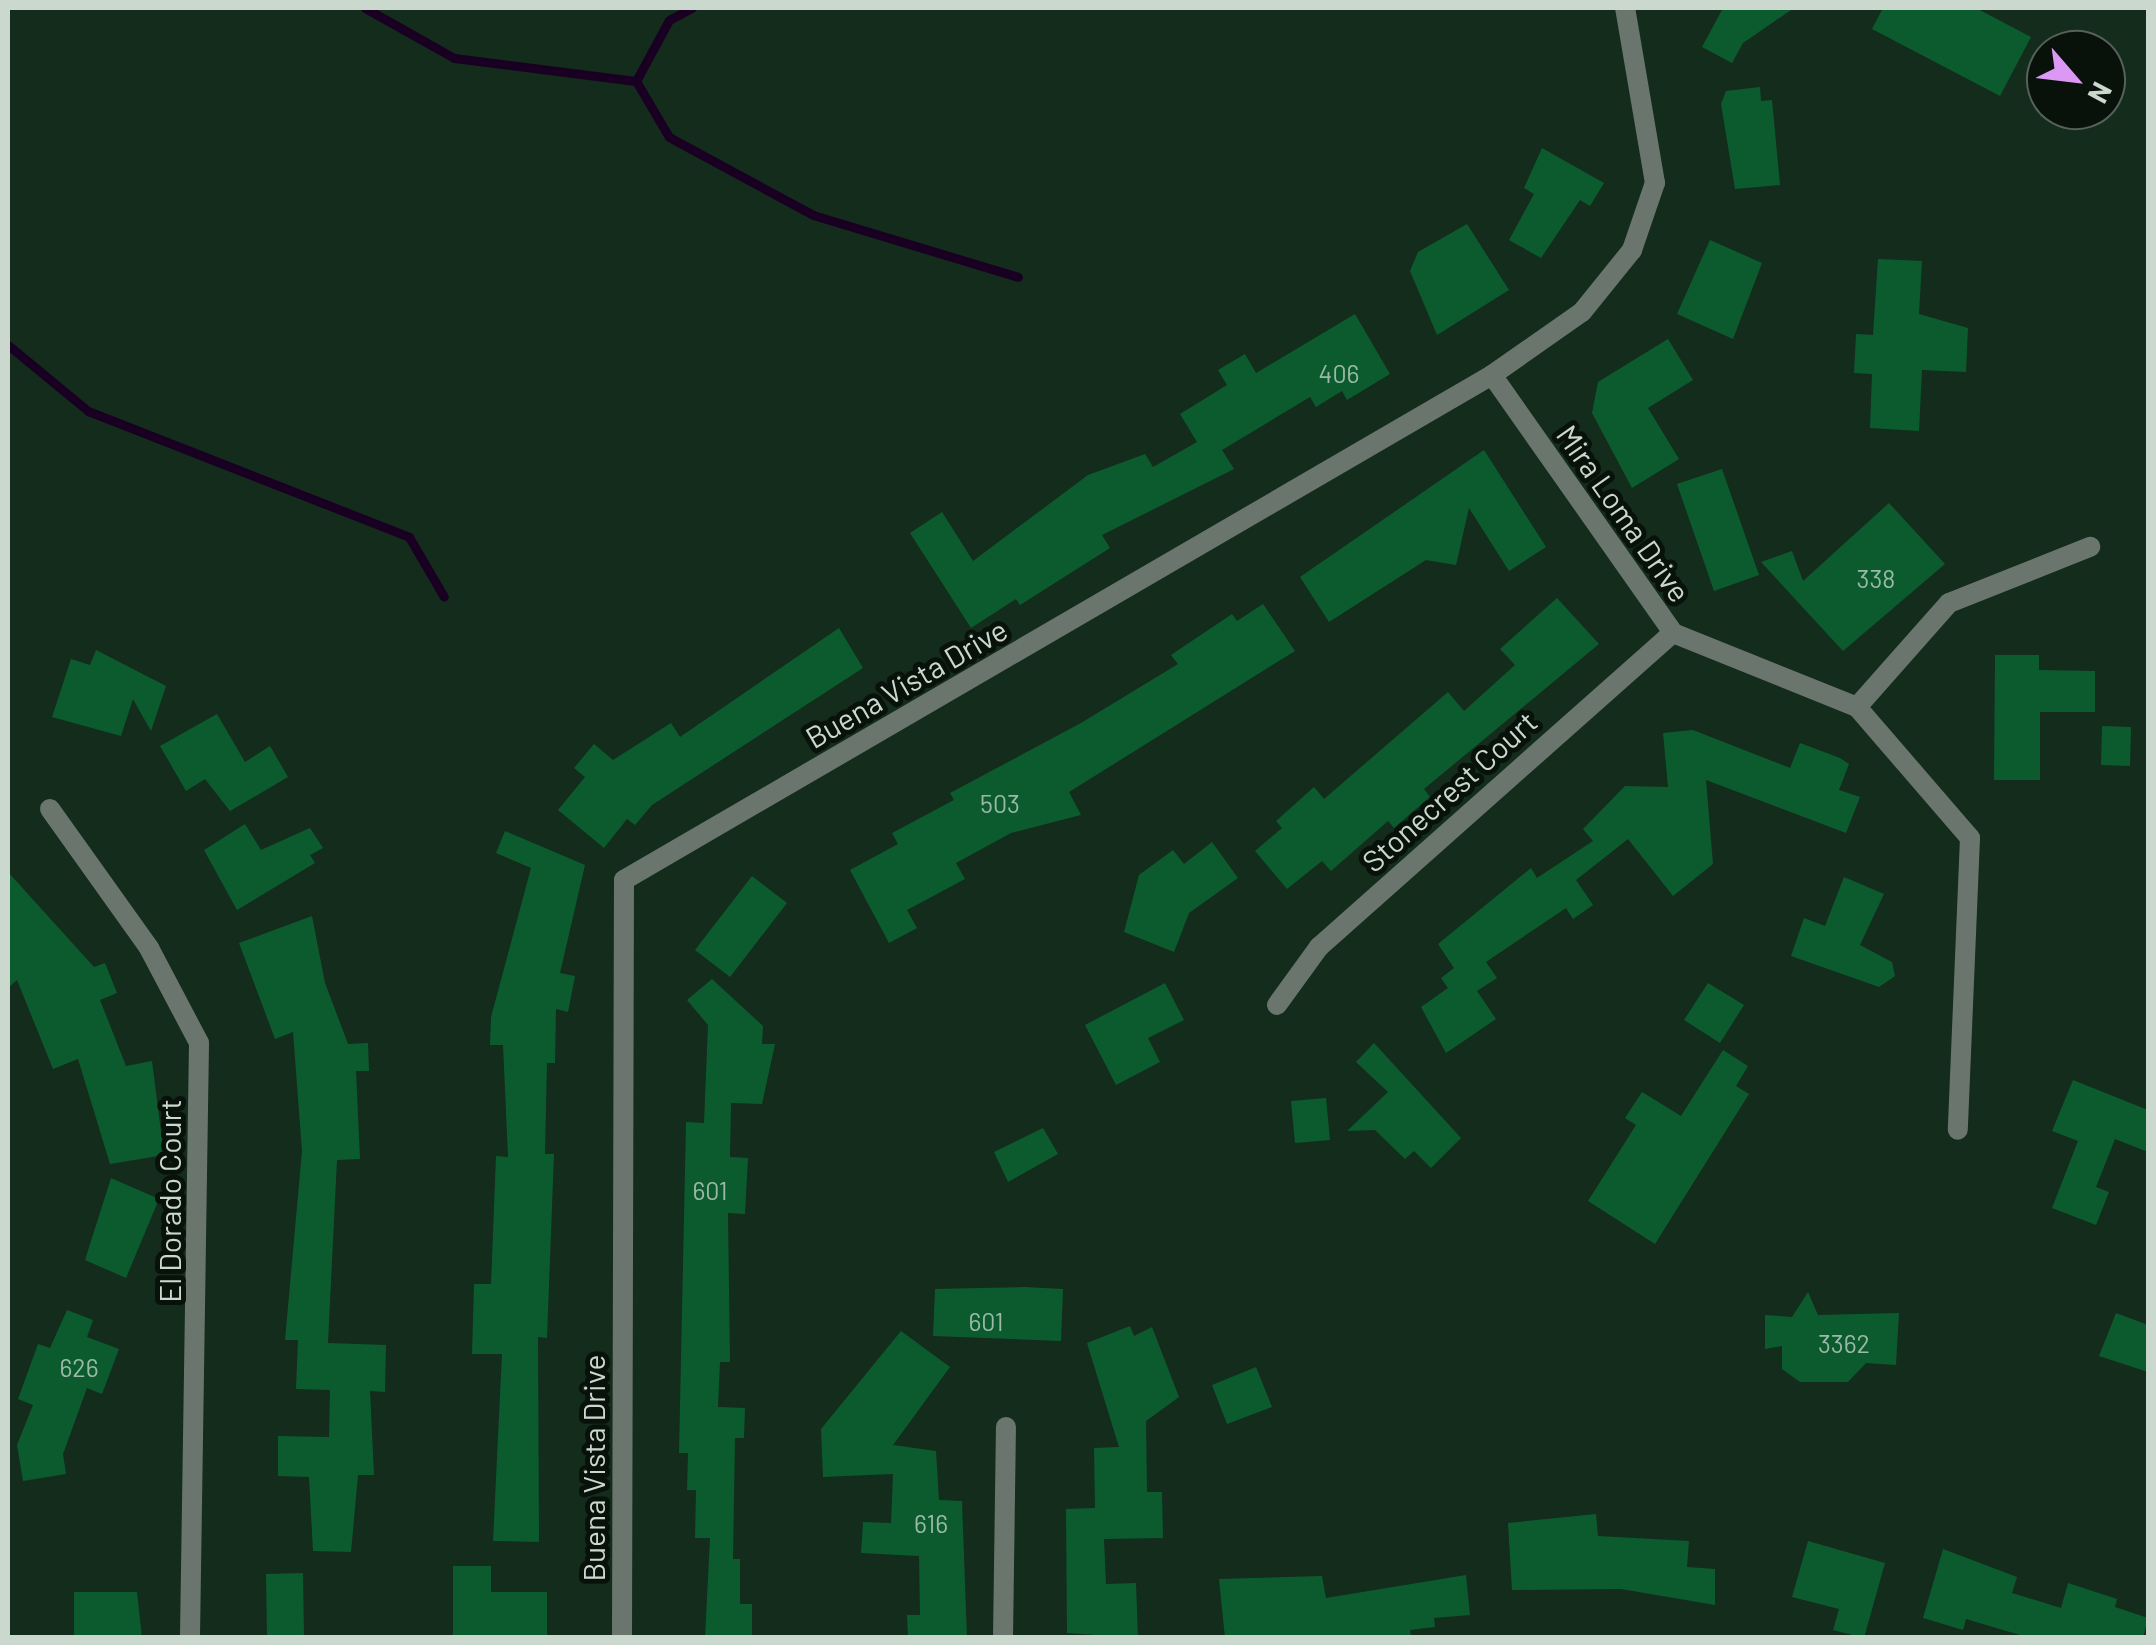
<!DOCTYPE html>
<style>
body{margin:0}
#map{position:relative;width:2156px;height:1645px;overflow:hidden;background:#142c1c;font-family:Barlow,sans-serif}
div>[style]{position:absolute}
.stream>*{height:9px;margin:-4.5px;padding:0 4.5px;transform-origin:4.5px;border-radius:4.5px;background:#190022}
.building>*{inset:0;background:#0c5b2f}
.minor>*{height:20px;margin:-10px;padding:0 10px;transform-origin:10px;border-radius:10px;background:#6a766d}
span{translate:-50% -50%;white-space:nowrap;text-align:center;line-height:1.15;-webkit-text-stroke:10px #08120b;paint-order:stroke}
.number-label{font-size:25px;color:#9ab9a6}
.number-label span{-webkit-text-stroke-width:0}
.street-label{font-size:30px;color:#cad8cd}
.frame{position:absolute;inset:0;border:10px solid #cad8cd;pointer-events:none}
.north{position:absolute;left:2026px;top:30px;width:100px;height:100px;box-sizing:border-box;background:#08120b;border:2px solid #566159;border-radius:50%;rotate:118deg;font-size:28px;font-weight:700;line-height:40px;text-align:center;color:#cad8cd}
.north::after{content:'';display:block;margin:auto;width:35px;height:45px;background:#db99f5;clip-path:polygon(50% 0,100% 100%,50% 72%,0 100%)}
</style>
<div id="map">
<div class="stream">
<div style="left:365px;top:8px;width:102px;rotate:29.3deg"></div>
<div style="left:454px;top:58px;width:183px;rotate:7.2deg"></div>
<div style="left:636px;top:81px;width:69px;rotate:-61.6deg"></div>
<div style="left:669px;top:20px;width:26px;rotate:-28deg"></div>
<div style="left:636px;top:81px;width:65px;rotate:59.5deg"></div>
<div style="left:669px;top:137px;width:164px;rotate:28.4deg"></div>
<div style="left:813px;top:215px;width:214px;rotate:16.8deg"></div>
<div style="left:8px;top:345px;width:104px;rotate:39.5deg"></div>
<div style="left:88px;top:411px;width:345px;rotate:21.4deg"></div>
<div style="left:409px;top:537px;width:69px;rotate:59.7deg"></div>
</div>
<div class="building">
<div style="clip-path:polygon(1723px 8px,1794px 8px,1743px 43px,1732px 63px,1702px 47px)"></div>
<div style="clip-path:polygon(1883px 8px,1976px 8px,2031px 37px,2000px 96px,1872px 29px)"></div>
<div style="clip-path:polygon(1760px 87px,1761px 101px,1772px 100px,1780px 185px,1735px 189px,1721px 104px,1726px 91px)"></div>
<div style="clip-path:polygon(1542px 148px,1604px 183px,1590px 206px,1580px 200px,1541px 258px,1509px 240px,1534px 194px,1524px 188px)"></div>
<div style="clip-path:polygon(1467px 224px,1509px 290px,1437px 335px,1410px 271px,1418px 252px)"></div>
<div style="clip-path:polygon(1710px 240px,1762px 263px,1733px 339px,1677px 314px)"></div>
<div style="clip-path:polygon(1878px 259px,1922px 261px,1919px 314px,1968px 328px,1966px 372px,1922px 370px,1919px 431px,1870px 428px,1872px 374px,1854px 373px,1856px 334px,1873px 335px)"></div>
<div style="clip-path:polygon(1355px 314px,1390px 374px,1347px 400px,1342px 391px,1316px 407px,1310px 397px,1222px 450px,1234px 469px,1102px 535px,1110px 548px,1020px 605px,1016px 599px,971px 628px,910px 533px,942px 512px,973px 561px,1088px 475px,1145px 454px,1153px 467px,1197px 442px,1180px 414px,1227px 385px,1218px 370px,1245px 354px,1256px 373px)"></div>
<div style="clip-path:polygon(1668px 339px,1693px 380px,1648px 408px,1679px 459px,1632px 488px,1592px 413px,1598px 382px)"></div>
<div style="clip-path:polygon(1484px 450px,1546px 547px,1509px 571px,1469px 508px,1456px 565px,1426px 560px,1329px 622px,1300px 577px)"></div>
<div style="clip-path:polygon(1722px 469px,1759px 575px,1714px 591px,1677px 484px)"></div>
<div style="clip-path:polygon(1889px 503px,1945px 564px,1843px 651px,1761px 562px,1792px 551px,1803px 581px)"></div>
<div style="clip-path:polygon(1557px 598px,1599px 644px,1424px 789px,1430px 797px,1394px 828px,1388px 821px,1331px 871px,1322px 861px,1287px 889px,1255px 851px,1282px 828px,1276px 821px,1314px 787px,1324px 799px,1448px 692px,1464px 711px,1515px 665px,1500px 649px)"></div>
<div style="clip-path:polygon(1263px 604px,1295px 651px,1069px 792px,1081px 815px,1011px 833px,956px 863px,965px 879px,907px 910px,917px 928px,889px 943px,850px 870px,898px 844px,892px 833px,954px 800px,950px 793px,1081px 723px,1178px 664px,1171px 655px,1232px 614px,1237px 621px)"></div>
<div style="clip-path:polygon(839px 628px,863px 668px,652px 805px,635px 825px,627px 819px,604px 848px,558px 810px,585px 777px,574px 768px,594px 744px,613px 760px,671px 723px,680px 737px)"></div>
<div style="clip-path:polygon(96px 650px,166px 686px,151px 731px,133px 699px,121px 736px,52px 717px,71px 659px,90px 665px)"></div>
<div style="clip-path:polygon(1995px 655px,2039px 655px,2039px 670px,2095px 671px,2095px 712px,2040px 712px,2040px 780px,1994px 780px)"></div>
<div style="clip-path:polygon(217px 714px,245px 762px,270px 746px,288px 777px,230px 811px,205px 779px,186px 791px,160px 746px)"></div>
<div style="clip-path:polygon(2102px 726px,2131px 727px,2130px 766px,2101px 765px)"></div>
<div style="clip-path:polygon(1693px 730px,1790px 768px,1800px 743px,1840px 758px,1849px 764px,1839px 790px,1860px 797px,1846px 833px,1706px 780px,1713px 864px,1673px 896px,1628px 839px,1576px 880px,1593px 905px,1573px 919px,1566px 908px,1486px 962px,1497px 978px,1477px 991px,1496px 1019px,1446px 1053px,1421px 1007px,1448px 988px,1441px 978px,1454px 968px,1438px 944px,1531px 868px,1537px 878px,1593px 841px,1583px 829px,1625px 786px,1668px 787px,1663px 733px)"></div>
<div style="clip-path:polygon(245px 824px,261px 850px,310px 828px,323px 848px,310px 855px,315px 863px,237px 910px,204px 850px)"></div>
<div style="clip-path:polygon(505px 831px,585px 865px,560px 973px,575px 976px,568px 1012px,556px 1009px,555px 1063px,547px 1063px,545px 1154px,554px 1154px,547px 1338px,538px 1337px,539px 1542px,493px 1541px,502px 1354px,472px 1354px,474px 1284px,491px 1284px,496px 1156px,508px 1157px,503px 1045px,490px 1045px,491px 1017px,531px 868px,496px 853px)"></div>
<div style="clip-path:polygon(1212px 842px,1238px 878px,1189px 913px,1174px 952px,1124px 932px,1139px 875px,1173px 850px,1184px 864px)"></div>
<div style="clip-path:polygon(8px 872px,94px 967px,105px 963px,117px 993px,100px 1000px,126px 1066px,152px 1061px,164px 1155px,110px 1164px,78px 1059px,53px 1069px,17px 980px,8px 988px)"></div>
<div style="clip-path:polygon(752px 876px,787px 903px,730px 977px,695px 950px)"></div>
<div style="clip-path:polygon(1844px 877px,1884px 894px,1860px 945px,1892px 962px,1895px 976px,1879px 987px,1791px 956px,1804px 918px,1825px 926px)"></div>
<div style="clip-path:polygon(312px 916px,325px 983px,348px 1044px,368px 1043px,369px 1071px,356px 1071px,360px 1159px,337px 1160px,328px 1343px,386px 1345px,385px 1392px,370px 1391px,374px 1475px,358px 1475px,351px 1552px,313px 1551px,309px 1477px,278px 1476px,278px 1436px,329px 1437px,330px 1390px,296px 1389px,298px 1340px,285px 1340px,302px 1151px,293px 1032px,275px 1039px,239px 943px)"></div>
<div style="clip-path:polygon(712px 979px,763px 1026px,762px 1044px,775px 1044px,762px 1104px,731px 1103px,730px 1157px,748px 1158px,745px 1214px,728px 1213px,730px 1362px,720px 1362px,718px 1407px,745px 1408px,744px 1438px,735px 1438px,733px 1559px,740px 1559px,740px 1604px,752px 1604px,752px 1638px,705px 1638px,710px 1538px,695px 1538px,696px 1490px,687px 1490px,688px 1453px,679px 1453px,686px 1122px,704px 1123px,708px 1025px,687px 1000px)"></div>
<div style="clip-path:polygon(1165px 983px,1184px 1020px,1148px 1038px,1160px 1062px,1116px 1085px,1085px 1025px)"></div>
<div style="clip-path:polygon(1708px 983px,1744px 1005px,1720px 1043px,1684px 1020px)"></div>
<div style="clip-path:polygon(1374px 1043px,1461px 1138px,1431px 1168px,1414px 1151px,1405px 1159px,1375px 1130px,1347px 1131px,1388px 1092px,1356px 1062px)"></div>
<div style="clip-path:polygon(1723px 1050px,1748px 1066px,1736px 1086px,1749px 1094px,1655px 1244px,1588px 1201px,1636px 1125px,1625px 1118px,1642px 1092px,1681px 1116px)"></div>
<div style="clip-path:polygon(2073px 1080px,2148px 1110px,2148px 1152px,2115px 1139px,2096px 1187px,2109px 1192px,2096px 1225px,2052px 1208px,2078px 1141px,2052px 1131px)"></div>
<div style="clip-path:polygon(1326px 1098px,1330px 1140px,1295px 1143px,1291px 1101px)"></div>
<div style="clip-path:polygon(1043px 1128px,1058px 1154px,1008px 1182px,994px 1152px)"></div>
<div style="clip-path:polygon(111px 1178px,159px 1199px,126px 1278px,85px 1260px)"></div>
<div style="clip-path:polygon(1024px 1287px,1063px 1289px,1061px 1341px,933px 1336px,935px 1289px)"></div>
<div style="clip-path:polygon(1808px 1292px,1818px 1315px,1899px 1313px,1896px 1365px,1866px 1363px,1848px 1382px,1800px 1382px,1782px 1369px,1782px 1346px,1765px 1349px,1765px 1315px,1792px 1317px)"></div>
<div style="clip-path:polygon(67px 1310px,93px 1320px,87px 1337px,119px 1349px,102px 1394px,87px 1388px,63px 1454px,66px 1474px,23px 1481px,17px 1445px,33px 1405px,18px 1399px,38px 1344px,50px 1348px)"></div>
<div style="clip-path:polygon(2116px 1313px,2148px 1325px,2148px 1372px,2099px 1356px)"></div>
<div style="clip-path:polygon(1130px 1326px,1134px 1336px,1152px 1327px,1179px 1397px,1146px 1421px,1147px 1492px,1162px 1492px,1163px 1538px,1104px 1539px,1106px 1584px,1136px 1583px,1138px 1638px,1067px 1633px,1066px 1509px,1095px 1508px,1094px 1448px,1119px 1447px,1087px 1343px)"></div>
<div style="clip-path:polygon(901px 1331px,950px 1367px,893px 1445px,936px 1451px,939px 1500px,962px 1501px,967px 1638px,908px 1638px,907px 1615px,920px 1615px,919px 1556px,861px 1553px,863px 1522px,891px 1523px,893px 1474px,823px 1477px,821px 1429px)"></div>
<div style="clip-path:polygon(1256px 1367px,1272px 1407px,1227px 1424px,1212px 1385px)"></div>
<div style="clip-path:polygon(1596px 1514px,1598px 1536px,1689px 1541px,1687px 1567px,1715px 1569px,1715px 1605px,1621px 1589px,1512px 1590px,1508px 1523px)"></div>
<div style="clip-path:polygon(1808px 1541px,1885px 1563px,1864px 1638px,1833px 1630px,1839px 1609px,1792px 1597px)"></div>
<div style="clip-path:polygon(1943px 1549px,2017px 1577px,2012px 1593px,2061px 1608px,2068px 1583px,2117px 1599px,2115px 1607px,2148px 1618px,2143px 1638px,2030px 1638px,1966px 1619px,1963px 1630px,1923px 1618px)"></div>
<div style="clip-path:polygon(453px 1566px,491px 1566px,491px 1592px,547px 1592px,547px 1638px,453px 1638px)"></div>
<div style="clip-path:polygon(303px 1573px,304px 1638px,267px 1638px,266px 1574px)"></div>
<div style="clip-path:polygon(1466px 1575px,1470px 1615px,1434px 1618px,1435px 1627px,1410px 1630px,1411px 1638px,1225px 1638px,1219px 1579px,1322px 1576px,1326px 1598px)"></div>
<div style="clip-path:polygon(74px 1592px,137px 1592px,142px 1638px,74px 1638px)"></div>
</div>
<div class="minor">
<div style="left:1492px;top:375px;width:315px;rotate:54.9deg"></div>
<div style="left:1673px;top:633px;width:198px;rotate:21.9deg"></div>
<div style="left:1857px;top:707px;width:173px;rotate:49.2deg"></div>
<div style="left:1970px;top:838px;width:292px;rotate:92.4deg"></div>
<div style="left:1857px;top:707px;width:139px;rotate:-48.5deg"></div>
<div style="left:1949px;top:603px;width:152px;rotate:-21.7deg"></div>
<div style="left:50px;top:809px;width:171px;rotate:54.5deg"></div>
<div style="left:149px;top:948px;width:107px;rotate:62.2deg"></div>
<div style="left:199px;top:1043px;width:595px;rotate:90.87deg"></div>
<div style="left:1277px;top:1005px;width:72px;rotate:-54.1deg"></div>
<div style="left:1319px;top:947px;width:473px;rotate:-41.6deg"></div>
<div style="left:622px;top:1638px;width:758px;rotate:-89.85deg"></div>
<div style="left:624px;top:880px;width:1004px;rotate:-30.19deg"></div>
<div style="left:1492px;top:375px;width:110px;rotate:-35deg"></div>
<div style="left:1582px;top:312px;width:80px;rotate:-51.1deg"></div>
<div style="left:1632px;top:250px;width:71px;rotate:-71.1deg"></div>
<div style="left:1655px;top:183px;width:178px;rotate:-99.7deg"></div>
<div style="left:1003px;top:1638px;width:211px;rotate:-89.2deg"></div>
</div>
<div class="number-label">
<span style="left:1339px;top:373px">406</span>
<span style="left:1876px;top:578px">338</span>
<span style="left:1000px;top:803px">503</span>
<span style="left:710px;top:1190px">601</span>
<span style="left:986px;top:1321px">601</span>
<span style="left:1844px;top:1343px">3362</span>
<span style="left:79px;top:1367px">626</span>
<span style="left:931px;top:1523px">616</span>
</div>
<div class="street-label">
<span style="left:1624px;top:513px;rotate:55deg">Mira Loma Drive</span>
<span style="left:906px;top:683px;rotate:-30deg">Buena Vista Drive</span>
<span style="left:1449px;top:791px;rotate:-42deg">Stonecrest Court</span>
<span style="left:169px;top:1201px;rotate:-90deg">El Dorado Court</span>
<span style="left:593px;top:1468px;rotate:-90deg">Buena Vista Drive</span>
</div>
<div class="frame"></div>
<div class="north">N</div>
</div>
